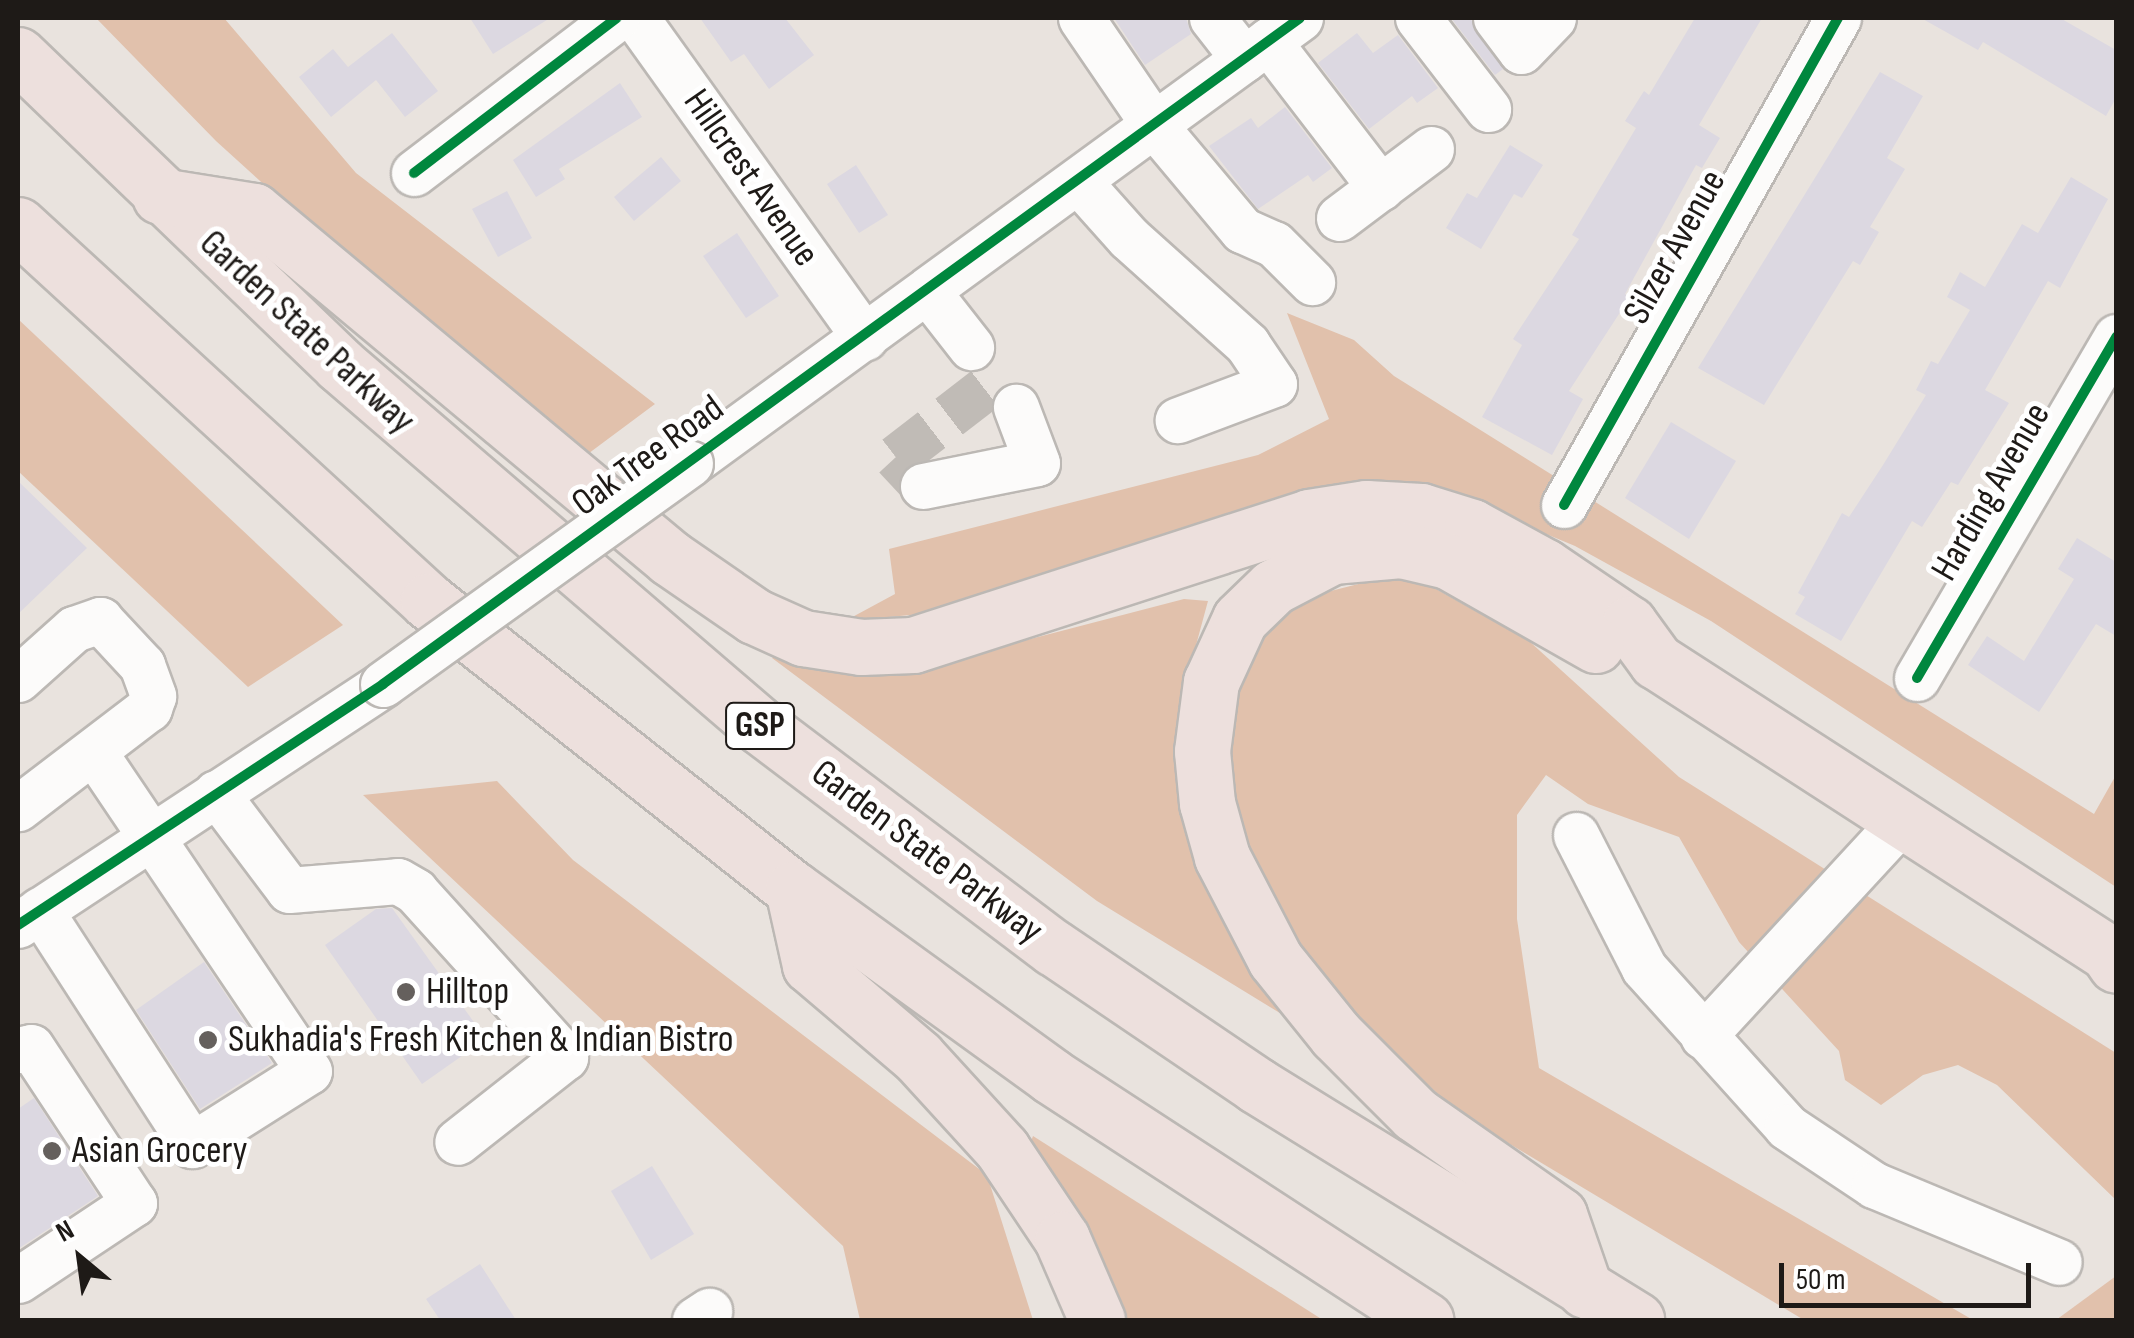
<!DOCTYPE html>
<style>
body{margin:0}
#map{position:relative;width:2134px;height:1338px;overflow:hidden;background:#e9e3de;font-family:"Sofia Sans Condensed",sans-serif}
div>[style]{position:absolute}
.green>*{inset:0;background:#e1c1ac}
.building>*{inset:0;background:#dcd8e1}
.minor-tunnel>*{height:45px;margin-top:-22.5px;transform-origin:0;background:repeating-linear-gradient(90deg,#c0bbb6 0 45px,transparent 0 67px)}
.roads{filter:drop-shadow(2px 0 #bcb8b4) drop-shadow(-2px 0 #bcb8b4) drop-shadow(0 2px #bcb8b4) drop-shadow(0 -2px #bcb8b4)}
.minor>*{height:45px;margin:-22.5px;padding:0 22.5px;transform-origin:22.5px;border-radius:22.5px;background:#fcfbfa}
.highway>*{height:55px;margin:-27.5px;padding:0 27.5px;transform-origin:27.5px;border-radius:27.5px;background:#ede0dd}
.bridges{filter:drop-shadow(2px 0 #bcb8b4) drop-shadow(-2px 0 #bcb8b4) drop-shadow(0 2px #bcb8b4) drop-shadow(0 -2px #bcb8b4)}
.minor-bridge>*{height:45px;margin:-22.5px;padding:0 22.5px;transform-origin:22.5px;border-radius:22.5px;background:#fcfbfa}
.cycleway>*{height:10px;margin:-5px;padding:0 5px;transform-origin:5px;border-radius:5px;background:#00873e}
.dots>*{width:28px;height:28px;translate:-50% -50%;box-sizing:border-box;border:5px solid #fff;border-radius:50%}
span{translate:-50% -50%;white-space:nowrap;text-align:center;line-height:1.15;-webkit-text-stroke:10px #fff;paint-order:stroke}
.shield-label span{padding:2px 8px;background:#fff;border:2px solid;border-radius:8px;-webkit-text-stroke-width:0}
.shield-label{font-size:35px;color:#1e1a17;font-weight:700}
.street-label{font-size:38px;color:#1e1a17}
.poi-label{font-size:38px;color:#1e1a17}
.left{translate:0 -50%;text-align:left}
.frame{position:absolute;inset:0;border:20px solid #1e1a17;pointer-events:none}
.north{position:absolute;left:30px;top:1208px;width:100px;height:100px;-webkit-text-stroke:8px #fff;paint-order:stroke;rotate:331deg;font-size:28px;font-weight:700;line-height:40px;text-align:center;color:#1e1a17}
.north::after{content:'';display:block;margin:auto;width:35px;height:45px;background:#1e1a17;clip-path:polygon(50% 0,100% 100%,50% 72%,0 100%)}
.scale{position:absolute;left:1779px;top:1263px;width:252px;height:45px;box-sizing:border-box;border:5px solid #1e1a17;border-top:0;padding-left:12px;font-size:30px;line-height:35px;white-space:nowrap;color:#1e1a17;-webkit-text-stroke:8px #fff;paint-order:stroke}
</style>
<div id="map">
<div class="green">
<div style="clip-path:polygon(96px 18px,224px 18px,356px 173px,655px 404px,573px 465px,216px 141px)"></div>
<div style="clip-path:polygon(1287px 313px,1354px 340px,1394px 376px,2094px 814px,2116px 775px,2116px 887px,1711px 621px,1575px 546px,1481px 507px,943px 612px,845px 621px,895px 594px,889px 549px,1258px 455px,1329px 419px)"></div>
<div style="clip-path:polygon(18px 319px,343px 625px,248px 687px,18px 471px)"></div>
<div style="clip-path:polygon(1386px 577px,1418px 579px,1529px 641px,1679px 777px,2116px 1053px,2116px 1200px,1997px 1085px,1958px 1065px,1923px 1075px,1881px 1105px,1845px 1080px,1839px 1051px,1739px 942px,1679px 837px,1588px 804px,1546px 775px,1517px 815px,1517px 919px,1539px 1068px,1973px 1320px,1804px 1320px,1458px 1113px,1345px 1007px,1292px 941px,1245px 853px,1223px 763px,1237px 678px,1267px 626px,1307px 597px)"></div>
<div style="clip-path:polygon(1184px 599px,1208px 601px,1186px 682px,1293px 1021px,1097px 901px,772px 658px,777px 653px,938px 663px)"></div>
<div style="clip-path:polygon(497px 781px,573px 860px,987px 1175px,1033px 1320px,860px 1320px,843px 1246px,363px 795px)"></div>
<div style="clip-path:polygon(1033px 1136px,1323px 1320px,1113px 1320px,1028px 1149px)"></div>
<div style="clip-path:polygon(2116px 1276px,2116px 1320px,2056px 1320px)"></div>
</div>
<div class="building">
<div style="clip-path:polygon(470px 18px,550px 18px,493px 54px)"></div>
<div style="clip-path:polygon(700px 18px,785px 18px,814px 55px,769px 89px,744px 54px,731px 62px)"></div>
<div style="clip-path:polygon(1114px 18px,1186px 18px,1191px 34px,1145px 65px)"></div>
<div style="clip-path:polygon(1451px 18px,1470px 18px,1503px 69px,1495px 75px)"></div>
<div style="clip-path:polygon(1695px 18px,1762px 18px,1699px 125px,1720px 138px,1702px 168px,1696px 165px,1625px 294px,1630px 297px,1569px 391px,1583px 399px,1552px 455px,1482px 417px,1522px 345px,1513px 339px,1579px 239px,1572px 235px,1636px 128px,1625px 121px,1644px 91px,1649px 95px)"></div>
<div style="clip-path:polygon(1921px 18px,2060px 18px,2116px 50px,2116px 98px,2106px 116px,1983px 42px,1978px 50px)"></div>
<div style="clip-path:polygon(392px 33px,438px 91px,405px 117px,376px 80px,331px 117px,299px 77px,333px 49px,348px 67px)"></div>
<div style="clip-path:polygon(1357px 33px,1373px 53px,1398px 35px,1438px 88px,1417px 103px,1412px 96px,1369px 129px,1318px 63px)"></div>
<div style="clip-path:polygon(1880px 72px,1923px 96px,1887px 158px,1905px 169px,1870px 227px,1879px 232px,1860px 265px,1853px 261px,1764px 405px,1698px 368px)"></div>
<div style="clip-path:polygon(620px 83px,642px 117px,559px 169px,565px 179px,536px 197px,513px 160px)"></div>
<div style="clip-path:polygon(1285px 107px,1332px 168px,1313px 182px,1308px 175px,1258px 209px,1209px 146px,1251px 118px,1258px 128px)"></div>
<div style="clip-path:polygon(1510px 145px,1543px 165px,1522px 198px,1514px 194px,1481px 249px,1446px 228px,1467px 193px,1477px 198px)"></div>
<div style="clip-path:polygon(661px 157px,681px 181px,634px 221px,614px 197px)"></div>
<div style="clip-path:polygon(856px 165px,888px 215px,859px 233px,827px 184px)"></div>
<div style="clip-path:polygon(2071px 177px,2108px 199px,2060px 288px,2048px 281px,1985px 390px,2009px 403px,1958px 485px,1951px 482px,1922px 527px,1912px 521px,1841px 641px,1795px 614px,1805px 597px,1798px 593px,1842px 513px,1849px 517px,1883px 465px,1926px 395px,1916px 390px,1931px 361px,1938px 364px,1970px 310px,1947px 297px,1960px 272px,1985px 287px,2022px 224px,2038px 233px)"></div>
<div style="clip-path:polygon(507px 191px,532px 238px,498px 257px,472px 209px)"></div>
<div style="clip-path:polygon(737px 233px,779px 296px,746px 318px,703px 256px)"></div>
<div style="clip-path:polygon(1671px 422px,1736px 461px,1689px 539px,1625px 498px)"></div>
<div style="clip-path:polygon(18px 481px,87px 548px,18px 614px)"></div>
<div style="clip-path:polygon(2077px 538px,2116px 562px,2116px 636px,2096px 624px,2039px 712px,1968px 665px,1987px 636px,2024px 661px,2074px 579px,2058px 569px)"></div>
<div style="clip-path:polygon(392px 908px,486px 1039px,422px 1084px,325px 945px,376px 909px)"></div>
<div style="clip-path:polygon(204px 962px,272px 1063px,200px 1109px,136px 1010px)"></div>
<div style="clip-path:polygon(34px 1098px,98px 1196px,18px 1249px,18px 1109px)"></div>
<div style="clip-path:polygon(652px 1166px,694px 1234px,651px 1260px,611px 1191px)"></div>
<div style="clip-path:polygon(480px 1264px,516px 1320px,440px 1320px,426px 1299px)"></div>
</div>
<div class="minor-tunnel">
<div style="left:923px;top:486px;width:40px;rotate:-133deg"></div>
<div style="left:896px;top:457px;width:126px;rotate:-37.6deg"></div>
</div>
<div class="roads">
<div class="minor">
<div style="left:636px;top:18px;width:393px;rotate:54.4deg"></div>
<div style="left:1081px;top:18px;width:130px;rotate:55.7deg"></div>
<div style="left:1154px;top:125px;width:137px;rotate:50deg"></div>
<div style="left:1242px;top:230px;width:35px;rotate:24deg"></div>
<div style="left:1274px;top:244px;width:54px;rotate:45deg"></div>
<div style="left:1212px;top:18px;width:52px;rotate:52deg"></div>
<div style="left:1418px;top:18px;width:115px;rotate:52.4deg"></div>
<div style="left:1496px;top:18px;width:41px;rotate:52.9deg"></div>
<div style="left:1521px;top:51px;width:46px;rotate:-45.9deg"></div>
<div style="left:1268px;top:41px;width:185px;rotate:52.5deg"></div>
<div style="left:414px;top:173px;width:255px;rotate:-37.4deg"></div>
<div style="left:1078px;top:181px;width:76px;rotate:48.2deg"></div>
<div style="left:1129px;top:238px;width:159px;rotate:41.9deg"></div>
<div style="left:1247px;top:344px;width:48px;rotate:56deg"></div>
<div style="left:1274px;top:384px;width:103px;rotate:159.4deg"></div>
<div style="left:1339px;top:218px;width:115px;rotate:-36.9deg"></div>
<div style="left:928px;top:292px;width:70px;rotate:52deg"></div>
<div style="left:690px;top:463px;width:755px;rotate:-36.11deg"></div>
<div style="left:923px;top:486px;width:116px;rotate:-11.4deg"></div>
<div style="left:1037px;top:463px;width:60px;rotate:-110.6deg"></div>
<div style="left:1564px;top:505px;width:559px;rotate:-60.64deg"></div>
<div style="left:1917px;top:678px;width:395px;rotate:-59.7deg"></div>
<div style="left:18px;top:679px;width:75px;rotate:-41.8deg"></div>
<div style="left:74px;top:629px;width:28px;rotate:-19deg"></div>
<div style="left:100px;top:620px;width:62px;rotate:47deg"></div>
<div style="left:142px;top:665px;width:33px;rotate:70deg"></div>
<div style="left:153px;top:696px;width:13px;rotate:108deg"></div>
<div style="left:149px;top:708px;width:165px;rotate:142.6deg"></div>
<div style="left:216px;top:793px;width:121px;rotate:53deg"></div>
<div style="left:289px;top:890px;width:109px;rotate:-4.7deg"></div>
<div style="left:398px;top:881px;width:20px;rotate:30deg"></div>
<div style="left:415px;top:891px;width:224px;rotate:47.9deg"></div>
<div style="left:565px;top:1057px;width:137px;rotate:141.8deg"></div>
<div style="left:1576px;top:835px;width:149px;rotate:62.9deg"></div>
<div style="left:1644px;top:968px;width:214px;rotate:48deg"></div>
<div style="left:1787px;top:1127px;width:105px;rotate:33.7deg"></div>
<div style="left:1874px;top:1185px;width:200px;rotate:22.6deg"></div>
<div style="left:40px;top:910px;width:280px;rotate:57.1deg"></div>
<div style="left:192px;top:1145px;width:138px;rotate:-32.3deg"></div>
<div style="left:309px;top:1071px;width:385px;rotate:-124deg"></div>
<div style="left:18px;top:925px;width:437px;rotate:-33.4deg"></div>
<div style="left:1703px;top:1036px;width:294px;rotate:-47.3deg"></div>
<div style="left:18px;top:1050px;width:13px;rotate:-13deg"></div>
<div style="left:31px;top:1047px;width:187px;rotate:56.6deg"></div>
<div style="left:134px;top:1203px;width:139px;rotate:146.4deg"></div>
<div style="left:695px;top:1320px;width:17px;rotate:-33deg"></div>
</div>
<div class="highway">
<div style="left:18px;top:55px;width:447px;rotate:43.9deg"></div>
<div style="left:340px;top:365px;width:554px;rotate:40.68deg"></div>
<div style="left:760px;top:726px;width:368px;rotate:37.1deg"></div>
<div style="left:1054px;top:948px;width:244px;rotate:34.1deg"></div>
<div style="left:1256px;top:1085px;width:447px;rotate:31.7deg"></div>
<div style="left:160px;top:196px;width:95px;rotate:9.1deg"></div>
<div style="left:254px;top:211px;width:542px;rotate:39.83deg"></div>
<div style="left:670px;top:558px;width:102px;rotate:34.6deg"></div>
<div style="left:754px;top:616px;width:54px;rotate:24.2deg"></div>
<div style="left:803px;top:638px;width:59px;rotate:8.8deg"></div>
<div style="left:861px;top:647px;width:52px;rotate:-2.2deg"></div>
<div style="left:913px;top:645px;width:416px;rotate:-17.9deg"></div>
<div style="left:1309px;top:517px;width:58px;rotate:-9deg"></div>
<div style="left:1366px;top:508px;width:55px;rotate:3.1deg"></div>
<div style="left:1421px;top:511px;width:53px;rotate:17.4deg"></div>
<div style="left:1472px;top:527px;width:83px;rotate:28.7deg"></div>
<div style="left:1545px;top:567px;width:102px;rotate:34.2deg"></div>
<div style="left:1629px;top:624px;width:46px;rotate:53.9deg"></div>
<div style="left:1656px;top:661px;width:538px;rotate:32.86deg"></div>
<div style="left:2108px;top:953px;width:14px;rotate:56deg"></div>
<div style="left:18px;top:225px;width:556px;rotate:42.52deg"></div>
<div style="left:428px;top:601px;width:465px;rotate:38.3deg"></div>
<div style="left:793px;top:889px;width:319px;rotate:35.9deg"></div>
<div style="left:1051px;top:1076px;width:447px;rotate:33.1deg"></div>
<div style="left:793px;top:889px;width:78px;rotate:77.4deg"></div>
<div style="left:810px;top:965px;width:142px;rotate:40.4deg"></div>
<div style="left:918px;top:1057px;width:125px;rotate:47.6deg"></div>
<div style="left:1002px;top:1149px;width:108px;rotate:56.3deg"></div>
<div style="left:1062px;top:1239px;width:88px;rotate:66.6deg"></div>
<div style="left:1585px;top:1290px;width:79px;rotate:-109.1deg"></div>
<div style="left:1559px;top:1215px;width:176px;rotate:-145deg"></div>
<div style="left:1415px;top:1114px;width:112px;rotate:-135deg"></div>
<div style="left:1336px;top:1035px;width:97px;rotate:-128.8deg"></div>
<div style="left:1275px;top:959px;width:115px;rotate:-117.5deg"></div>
<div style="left:1222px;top:857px;width:56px;rotate:-105.5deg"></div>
<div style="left:1207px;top:803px;width:52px;rotate:-95.5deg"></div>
<div style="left:1202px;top:751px;width:70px;rotate:-82.6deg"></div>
<div style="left:1211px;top:682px;width:69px;rotate:-65.3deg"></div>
<div style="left:1240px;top:619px;width:46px;rotate:-44.1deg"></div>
<div style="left:1273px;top:587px;width:67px;rotate:-27.7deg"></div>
<div style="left:1332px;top:556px;width:69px;rotate:-5deg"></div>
<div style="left:1401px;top:550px;width:48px;rotate:13.2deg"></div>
<div style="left:1448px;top:561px;width:170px;rotate:29.6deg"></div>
</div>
</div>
<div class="bridges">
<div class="minor-bridge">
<div style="left:383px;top:684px;width:378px;rotate:-35.7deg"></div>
</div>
</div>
<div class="cycleway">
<div style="left:414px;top:173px;width:255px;rotate:-37.4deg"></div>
<div style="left:1564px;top:505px;width:559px;rotate:-60.64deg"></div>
<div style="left:1917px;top:678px;width:395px;rotate:-59.7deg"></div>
<div style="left:18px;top:925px;width:437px;rotate:-33.4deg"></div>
<div style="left:383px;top:684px;width:1133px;rotate:-35.99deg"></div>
</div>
<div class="dots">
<div style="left:406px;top:992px;background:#65605d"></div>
<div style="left:208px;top:1040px;background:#65605d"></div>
<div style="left:52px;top:1151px;background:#65605d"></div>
</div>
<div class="shield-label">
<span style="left:760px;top:726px">GSP</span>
</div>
<div class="street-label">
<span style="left:751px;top:178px;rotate:55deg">Hillcrest Avenue</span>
<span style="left:1675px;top:247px;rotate:-61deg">Silzer Avenue</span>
<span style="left:307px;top:332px;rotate:43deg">Garden State Parkway</span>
<span style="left:648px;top:456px;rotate:-36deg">Oak Tree Road</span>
<span style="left:1991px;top:492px;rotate:-60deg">Harding Avenue</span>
<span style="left:927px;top:852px;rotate:37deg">Garden State Parkway</span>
</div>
<div class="poi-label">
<span class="left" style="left:426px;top:992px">Hilltop</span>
<span class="left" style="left:228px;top:1040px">Sukhadia's Fresh Kitchen &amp; Indian Bistro</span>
<span class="left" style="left:72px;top:1151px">Asian Grocery</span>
</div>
<div class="frame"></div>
<div class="north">N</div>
<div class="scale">50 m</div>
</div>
